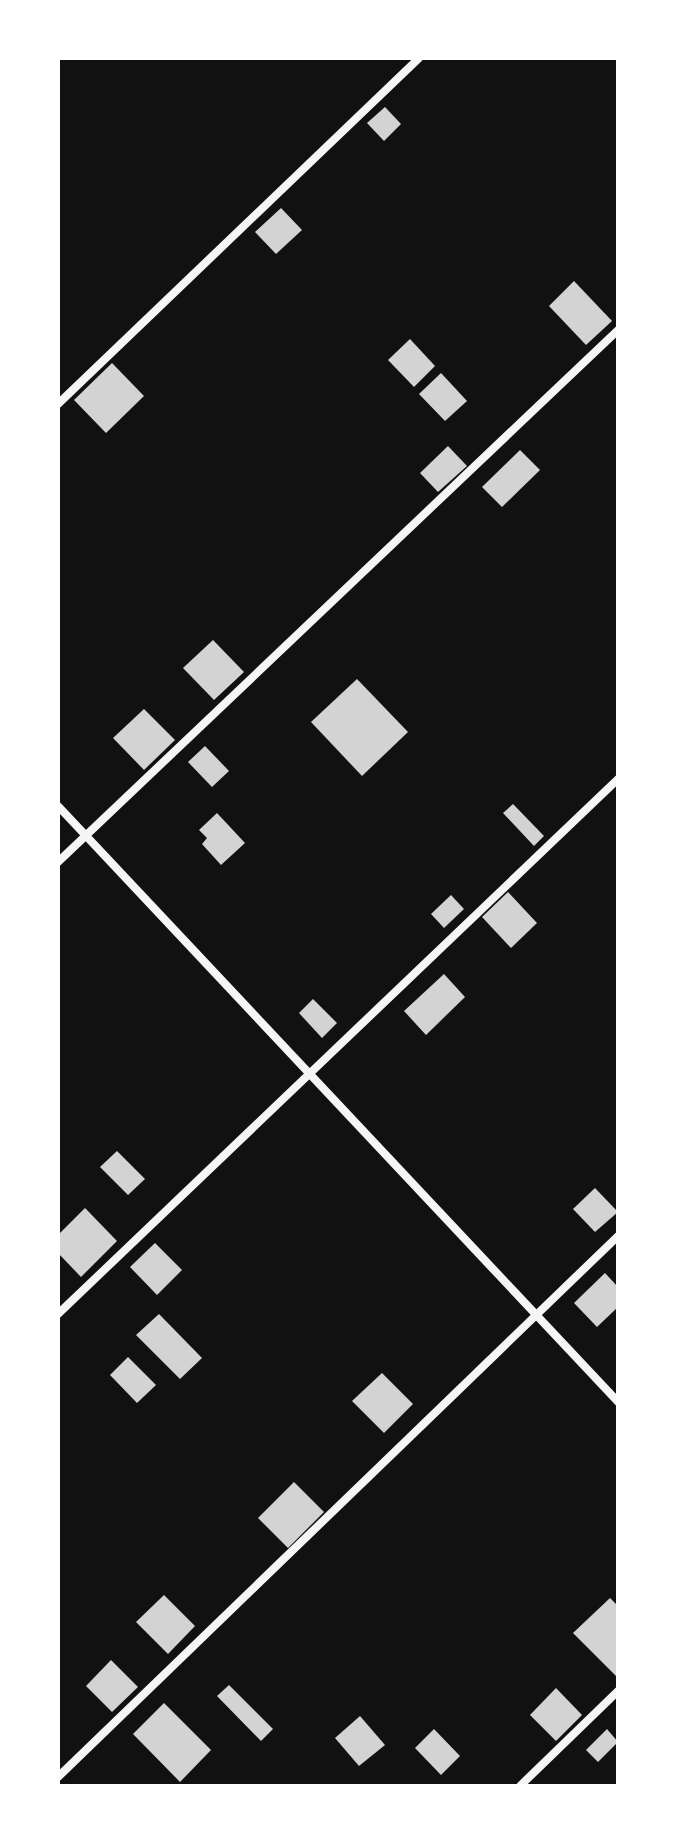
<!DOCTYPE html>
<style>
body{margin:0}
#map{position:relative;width:676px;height:1844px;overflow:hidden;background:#111;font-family:"Noto Serif",serif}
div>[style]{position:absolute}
.building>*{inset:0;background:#d3d3d3}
.minor>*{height:8px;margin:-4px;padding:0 4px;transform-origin:4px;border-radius:4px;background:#f5f5f5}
span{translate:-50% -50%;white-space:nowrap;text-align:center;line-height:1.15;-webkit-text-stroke:7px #fff;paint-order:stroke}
.frame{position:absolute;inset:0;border:60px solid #fff;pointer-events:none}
</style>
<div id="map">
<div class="building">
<div style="clip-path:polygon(385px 107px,401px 124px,384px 141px,367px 123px)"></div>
<div style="clip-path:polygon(281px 208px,302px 230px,276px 254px,255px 232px)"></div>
<div style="clip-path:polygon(574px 281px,612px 321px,586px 345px,549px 306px)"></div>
<div style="clip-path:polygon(410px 339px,435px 366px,414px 387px,388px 360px)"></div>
<div style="clip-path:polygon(112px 363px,144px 396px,106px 433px,74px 400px)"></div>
<div style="clip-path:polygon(441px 373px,467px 401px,445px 421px,419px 394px)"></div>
<div style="clip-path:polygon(448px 446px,467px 466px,438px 492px,420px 473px)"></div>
<div style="clip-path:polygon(520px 450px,540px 470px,502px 507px,482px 487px)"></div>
<div style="clip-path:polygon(213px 640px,244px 672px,214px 700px,183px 668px)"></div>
<div style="clip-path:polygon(357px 679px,408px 732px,362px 776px,311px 722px)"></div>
<div style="clip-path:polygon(144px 709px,175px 740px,144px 770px,113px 738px)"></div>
<div style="clip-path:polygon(205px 746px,229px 771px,212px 787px,188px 762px)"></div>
<div style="clip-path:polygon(513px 804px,544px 836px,534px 846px,503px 813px)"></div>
<div style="clip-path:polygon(217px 813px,245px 843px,221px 865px,202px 844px,207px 838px,199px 830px)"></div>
<div style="clip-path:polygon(508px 892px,537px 923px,511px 948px,482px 917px)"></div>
<div style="clip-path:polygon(451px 895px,464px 909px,444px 928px,431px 914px)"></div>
<div style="clip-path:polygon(444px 974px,465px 997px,426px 1035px,404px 1011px)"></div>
<div style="clip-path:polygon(313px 999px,337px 1023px,322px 1038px,299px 1013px)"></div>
<div style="clip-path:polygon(117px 1151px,145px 1179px,128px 1195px,100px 1167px)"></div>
<div style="clip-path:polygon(595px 1188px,618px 1212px,595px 1232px,573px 1209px)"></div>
<div style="clip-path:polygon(85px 1208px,117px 1241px,81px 1277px,58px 1253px,58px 1235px)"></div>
<div style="clip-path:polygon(155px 1243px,182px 1270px,157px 1295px,130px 1267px)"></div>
<div style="clip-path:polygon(605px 1273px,618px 1287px,618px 1307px,597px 1327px,574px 1303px)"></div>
<div style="clip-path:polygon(159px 1314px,202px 1358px,180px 1379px,136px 1335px)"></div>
<div style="clip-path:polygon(128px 1357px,156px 1385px,137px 1403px,110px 1375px)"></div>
<div style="clip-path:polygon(382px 1373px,413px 1404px,384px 1433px,352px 1401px)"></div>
<div style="clip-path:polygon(294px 1482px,324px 1512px,288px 1548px,258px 1518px)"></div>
<div style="clip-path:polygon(164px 1595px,195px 1626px,168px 1654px,136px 1622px)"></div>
<div style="clip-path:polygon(610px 1598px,618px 1606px,616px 1676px,573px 1633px)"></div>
<div style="clip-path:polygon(111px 1660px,138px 1687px,112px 1712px,86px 1686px)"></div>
<div style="clip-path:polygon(229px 1685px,273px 1729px,261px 1741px,217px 1696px)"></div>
<div style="clip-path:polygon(556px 1688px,582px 1715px,556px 1741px,530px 1715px)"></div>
<div style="clip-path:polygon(164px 1703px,211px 1750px,180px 1782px,133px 1734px)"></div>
<div style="clip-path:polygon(360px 1716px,385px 1745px,359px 1766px,335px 1738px)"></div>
<div style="clip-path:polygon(434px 1729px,460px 1756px,441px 1775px,415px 1748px)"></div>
<div style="clip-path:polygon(607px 1729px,618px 1742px,598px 1762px,586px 1750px)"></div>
</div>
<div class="minor">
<div style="left:58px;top:404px;width:500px;rotate:-43.78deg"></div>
<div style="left:58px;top:806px;width:818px;rotate:46.78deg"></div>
<div style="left:58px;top:862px;width:772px;rotate:-43.53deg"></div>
<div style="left:58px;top:1314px;width:774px;rotate:-43.69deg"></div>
<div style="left:58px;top:1777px;width:779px;rotate:-44.01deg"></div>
<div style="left:520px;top:1786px;width:136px;rotate:-44.1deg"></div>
</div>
<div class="frame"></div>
</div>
